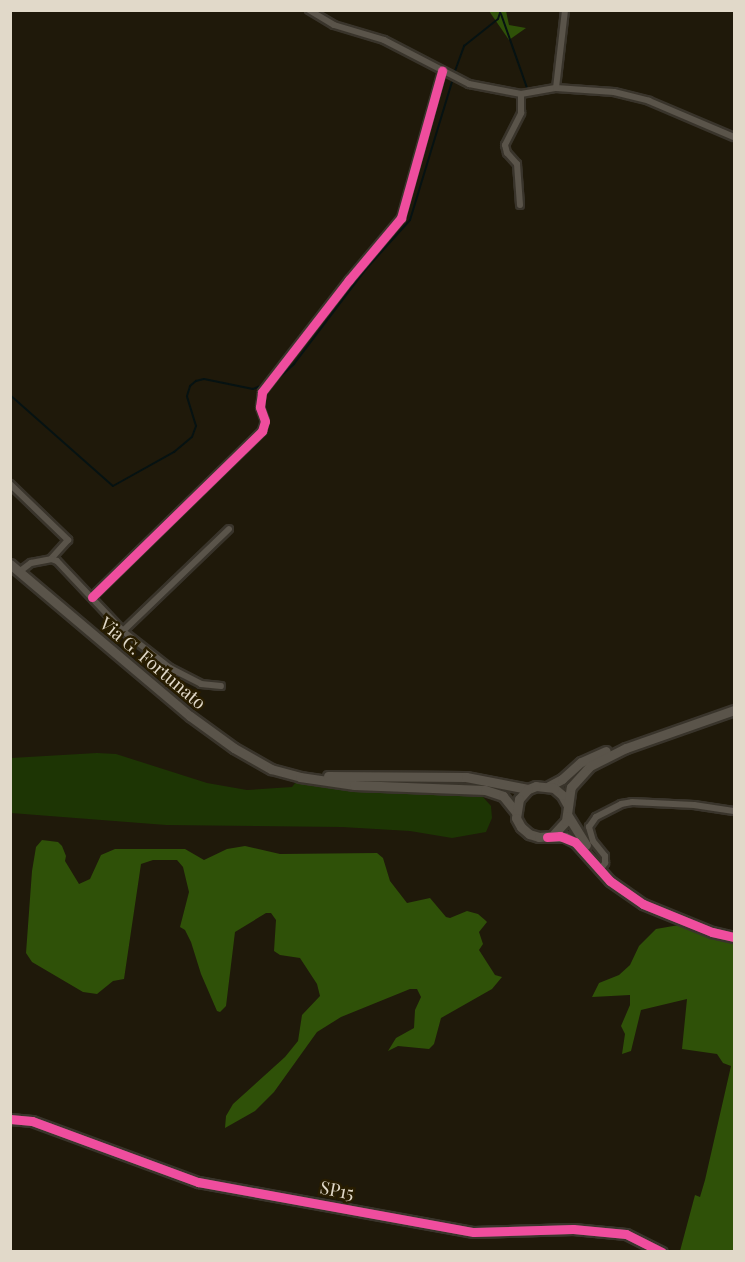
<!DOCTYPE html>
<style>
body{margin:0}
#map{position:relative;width:745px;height:1262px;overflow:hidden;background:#1f190a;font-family:"Playfair Display",serif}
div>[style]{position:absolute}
.green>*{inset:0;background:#1d3504}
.forest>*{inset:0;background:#2f5108}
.stream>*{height:2px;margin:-1px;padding:0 1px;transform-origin:1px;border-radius:1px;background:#061212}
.roads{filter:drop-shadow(2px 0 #39342b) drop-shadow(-2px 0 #39342b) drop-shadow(0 2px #39342b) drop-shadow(0 -2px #39342b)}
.street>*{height:6px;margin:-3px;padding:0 3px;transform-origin:3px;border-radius:3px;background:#5a544a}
.secondary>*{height:9px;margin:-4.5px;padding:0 4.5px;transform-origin:4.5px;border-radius:4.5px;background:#5a544a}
.cycleway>*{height:9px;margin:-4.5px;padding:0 4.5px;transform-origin:4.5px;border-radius:4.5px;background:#ef4d9e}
span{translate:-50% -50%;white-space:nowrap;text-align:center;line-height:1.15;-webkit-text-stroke:5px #281d01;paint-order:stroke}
.street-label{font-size:18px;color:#e1d9c9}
.frame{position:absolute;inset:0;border:12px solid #e1d9c9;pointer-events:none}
</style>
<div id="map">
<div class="green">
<div style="clip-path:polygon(97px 753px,116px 754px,207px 783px,247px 790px,292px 787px,300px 777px,475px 788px,491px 806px,492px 818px,486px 832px,452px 838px,410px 831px,342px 827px,166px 825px,11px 813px,11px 758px)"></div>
</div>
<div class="forest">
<div style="clip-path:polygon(489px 11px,506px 11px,509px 25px,526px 28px,509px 40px)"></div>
<div style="clip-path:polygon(42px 840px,58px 842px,62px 846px,66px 856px,65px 861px,79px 884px,90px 879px,101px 855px,115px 849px,185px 849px,204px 860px,227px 849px,245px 846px,280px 854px,377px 853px,383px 858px,390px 881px,407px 903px,430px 898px,446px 917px,450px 918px,467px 911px,478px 914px,485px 920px,487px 922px,479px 932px,483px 944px,479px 950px,495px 975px,502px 977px,492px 989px,441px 1018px,434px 1044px,429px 1049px,398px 1046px,388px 1051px,396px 1038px,414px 1028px,415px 1010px,421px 997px,417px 989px,410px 989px,341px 1017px,317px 1032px,274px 1092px,255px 1111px,225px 1128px,226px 1116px,233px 1104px,285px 1057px,298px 1041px,302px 1015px,320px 996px,317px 984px,300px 958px,280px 955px,274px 951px,276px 920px,271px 913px,266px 913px,235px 932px,226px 1006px,220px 1012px,217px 1011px,201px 974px,191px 942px,185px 930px,180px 927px,189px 892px,183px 867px,177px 860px,153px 860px,141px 864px,124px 979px,113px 981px,97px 994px,83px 992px,32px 962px,26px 953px,32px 871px,36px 847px)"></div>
<div style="clip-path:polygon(679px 925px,734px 944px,734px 1251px,680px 1251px,695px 1195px,700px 1197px,705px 1180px,731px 1066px,723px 1063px,717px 1054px,682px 1049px,687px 999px,641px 1010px,631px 1051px,622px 1054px,625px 1034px,621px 1026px,630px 1005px,630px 995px,592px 997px,599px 983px,619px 975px,630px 965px,639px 946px,656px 929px)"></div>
</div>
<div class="stream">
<div style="left:501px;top:14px;width:78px;rotate:70.6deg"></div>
<div style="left:455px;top:71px;width:27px;rotate:-70deg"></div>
<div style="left:464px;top:46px;width:43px;rotate:-38.5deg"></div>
<div style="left:498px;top:19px;width:9px;rotate:-72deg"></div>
<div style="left:274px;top:382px;width:27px;rotate:-42deg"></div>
<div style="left:294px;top:364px;width:118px;rotate:-52.9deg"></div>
<div style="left:365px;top:270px;width:67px;rotate:-48deg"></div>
<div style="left:410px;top:220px;width:144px;rotate:-73.1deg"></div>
<div style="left:10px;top:395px;width:137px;rotate:41.5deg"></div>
<div style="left:113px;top:486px;width:70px;rotate:-29.1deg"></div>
<div style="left:174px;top:452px;width:23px;rotate:-40deg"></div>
<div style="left:192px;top:437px;width:12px;rotate:-70deg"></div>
<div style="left:196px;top:426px;width:31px;rotate:-107deg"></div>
<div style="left:187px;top:396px;width:10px;rotate:-73deg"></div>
<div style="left:190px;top:386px;width:8px;rotate:-40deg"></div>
<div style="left:196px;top:381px;width:8px;rotate:-14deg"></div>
<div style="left:204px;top:379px;width:50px;rotate:11.5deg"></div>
<div style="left:253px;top:389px;width:13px;rotate:-23deg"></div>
</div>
<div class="roads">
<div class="street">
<div style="left:309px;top:10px;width:29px;rotate:31deg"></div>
<div style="left:334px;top:25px;width:52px;rotate:16.7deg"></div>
<div style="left:384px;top:40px;width:96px;rotate:27.4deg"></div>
<div style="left:469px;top:84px;width:53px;rotate:10.9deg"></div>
<div style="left:521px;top:94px;width:36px;rotate:-10deg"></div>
<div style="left:556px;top:88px;width:58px;rotate:3.9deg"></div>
<div style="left:614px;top:92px;width:36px;rotate:14deg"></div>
<div style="left:649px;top:101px;width:92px;rotate:23deg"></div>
<div style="left:556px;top:88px;width:79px;rotate:-83.4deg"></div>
<div style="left:520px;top:205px;width:41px;rotate:-94.2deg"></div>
<div style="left:517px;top:164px;width:15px;rotate:-132deg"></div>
<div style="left:507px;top:153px;width:8px;rotate:-104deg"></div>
<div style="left:505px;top:145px;width:36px;rotate:-63deg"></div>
<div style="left:521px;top:113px;width:19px;rotate:-90deg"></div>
<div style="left:10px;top:484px;width:81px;rotate:44deg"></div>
<div style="left:68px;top:540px;width:25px;rotate:132deg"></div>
<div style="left:19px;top:572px;width:15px;rotate:-37deg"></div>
<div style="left:31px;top:563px;width:20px;rotate:-11deg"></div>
<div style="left:51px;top:559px;width:6px;rotate:18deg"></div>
<div style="left:57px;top:561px;width:96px;rotate:46.7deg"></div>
<div style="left:123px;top:631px;width:60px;rotate:38.2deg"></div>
<div style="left:170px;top:668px;width:35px;rotate:27deg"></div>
<div style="left:201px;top:684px;width:20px;rotate:6deg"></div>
<div style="left:92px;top:597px;width:238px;rotate:-44.3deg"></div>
<div style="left:262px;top:431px;width:10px;rotate:-73deg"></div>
<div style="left:265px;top:421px;width:15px;rotate:-110deg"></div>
<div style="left:260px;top:407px;width:15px;rotate:-82deg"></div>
<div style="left:262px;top:392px;width:142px;rotate:-52.2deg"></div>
<div style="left:349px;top:280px;width:81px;rotate:-50deg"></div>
<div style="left:401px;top:218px;width:153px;rotate:-74.4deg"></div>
<div style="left:123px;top:631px;width:147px;rotate:-43.9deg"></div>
<div style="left:600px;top:870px;width:9px;rotate:-54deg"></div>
<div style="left:605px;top:863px;width:7px;rotate:-90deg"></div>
<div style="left:605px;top:856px;width:19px;rotate:-129deg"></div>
<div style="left:593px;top:841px;width:15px;rotate:-106deg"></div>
<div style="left:589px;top:827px;width:12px;rotate:-55deg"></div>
<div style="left:596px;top:817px;width:28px;rotate:-27deg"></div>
<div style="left:621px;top:804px;width:11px;rotate:-10deg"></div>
<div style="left:632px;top:802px;width:62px;rotate:2.8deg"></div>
<div style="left:694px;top:805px;width:40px;rotate:8.5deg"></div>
</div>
<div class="secondary">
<div style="left:10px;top:564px;width:236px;rotate:40.2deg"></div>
<div style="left:190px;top:716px;width:54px;rotate:36deg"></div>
<div style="left:234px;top:748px;width:43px;rotate:29.6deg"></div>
<div style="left:271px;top:769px;width:30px;rotate:15deg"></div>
<div style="left:300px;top:777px;width:55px;rotate:8.4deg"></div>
<div style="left:354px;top:785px;width:131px;rotate:2.2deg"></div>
<div style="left:485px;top:790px;width:19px;rotate:18deg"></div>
<div style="left:503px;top:796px;width:21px;rotate:51deg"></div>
<div style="left:328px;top:776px;width:138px;rotate:0.4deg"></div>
<div style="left:466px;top:777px;width:63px;rotate:11deg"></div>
<div style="left:549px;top:786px;width:15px;rotate:-28deg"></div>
<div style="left:562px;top:779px;width:25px;rotate:-42deg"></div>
<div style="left:581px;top:762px;width:27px;rotate:-24deg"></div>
<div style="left:567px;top:804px;width:10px;rotate:-119deg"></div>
<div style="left:562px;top:795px;width:11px;rotate:-139deg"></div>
<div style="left:554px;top:788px;width:18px;rotate:-174deg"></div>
<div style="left:536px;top:786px;width:9px;rotate:159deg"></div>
<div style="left:528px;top:789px;width:13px;rotate:132deg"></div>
<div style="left:519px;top:799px;width:19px;rotate:99deg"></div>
<div style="left:516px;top:818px;width:10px;rotate:61deg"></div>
<div style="left:521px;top:827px;width:11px;rotate:41deg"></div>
<div style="left:529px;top:834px;width:10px;rotate:17deg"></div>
<div style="left:539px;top:837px;width:13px;rotate:-4deg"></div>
<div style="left:552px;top:836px;width:21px;rotate:-47deg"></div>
<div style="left:566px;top:821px;width:34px;rotate:-82deg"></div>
<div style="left:571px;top:787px;width:28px;rotate:-48deg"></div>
<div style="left:590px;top:766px;width:40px;rotate:-26.6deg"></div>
<div style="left:626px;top:748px;width:114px;rotate:-19.4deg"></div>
<div style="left:568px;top:816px;width:34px;rotate:58deg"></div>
<div style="left:550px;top:837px;width:15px"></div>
<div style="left:565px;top:837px;width:11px;rotate:27deg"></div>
<div style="left:575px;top:842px;width:52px;rotate:48.1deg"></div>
<div style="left:610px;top:881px;width:40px;rotate:34.9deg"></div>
<div style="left:643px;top:904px;width:74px;rotate:22.1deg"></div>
<div style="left:712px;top:932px;width:23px;rotate:13deg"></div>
<div style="left:10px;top:1119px;width:22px;rotate:5deg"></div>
<div style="left:32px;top:1121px;width:177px;rotate:20.2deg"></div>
<div style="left:198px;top:1182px;width:280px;rotate:10.3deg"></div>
<div style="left:474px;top:1232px;width:99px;rotate:-1.7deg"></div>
<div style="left:573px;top:1229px;width:53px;rotate:5.4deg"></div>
<div style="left:626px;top:1234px;width:40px;rotate:26.6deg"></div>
</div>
</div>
<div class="cycleway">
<div style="left:92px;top:597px;width:238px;rotate:-44.3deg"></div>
<div style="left:262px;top:431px;width:10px;rotate:-73deg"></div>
<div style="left:265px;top:421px;width:15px;rotate:-110deg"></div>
<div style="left:260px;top:407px;width:15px;rotate:-82deg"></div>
<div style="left:262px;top:392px;width:142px;rotate:-52.2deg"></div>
<div style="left:349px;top:280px;width:81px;rotate:-50deg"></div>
<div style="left:401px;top:218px;width:153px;rotate:-74.4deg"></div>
<div style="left:547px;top:837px;width:13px;rotate:-4deg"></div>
<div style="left:560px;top:836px;width:16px;rotate:22deg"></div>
<div style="left:575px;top:842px;width:52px;rotate:48.1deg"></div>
<div style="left:610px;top:881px;width:40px;rotate:34.9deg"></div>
<div style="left:643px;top:904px;width:74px;rotate:22.1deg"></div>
<div style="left:712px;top:932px;width:23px;rotate:13deg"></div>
<div style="left:10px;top:1119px;width:22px;rotate:5deg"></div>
<div style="left:32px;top:1121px;width:177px;rotate:20.2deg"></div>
<div style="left:198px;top:1182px;width:280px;rotate:10.3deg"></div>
<div style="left:474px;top:1232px;width:99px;rotate:-1.7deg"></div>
<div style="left:573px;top:1229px;width:53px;rotate:5.4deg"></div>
<div style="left:626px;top:1234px;width:40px;rotate:26.6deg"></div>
</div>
<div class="street-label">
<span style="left:153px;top:663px;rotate:40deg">Via G. Fortunato</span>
<span style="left:337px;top:1190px;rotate:11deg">SP15</span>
</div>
<div class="frame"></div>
</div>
